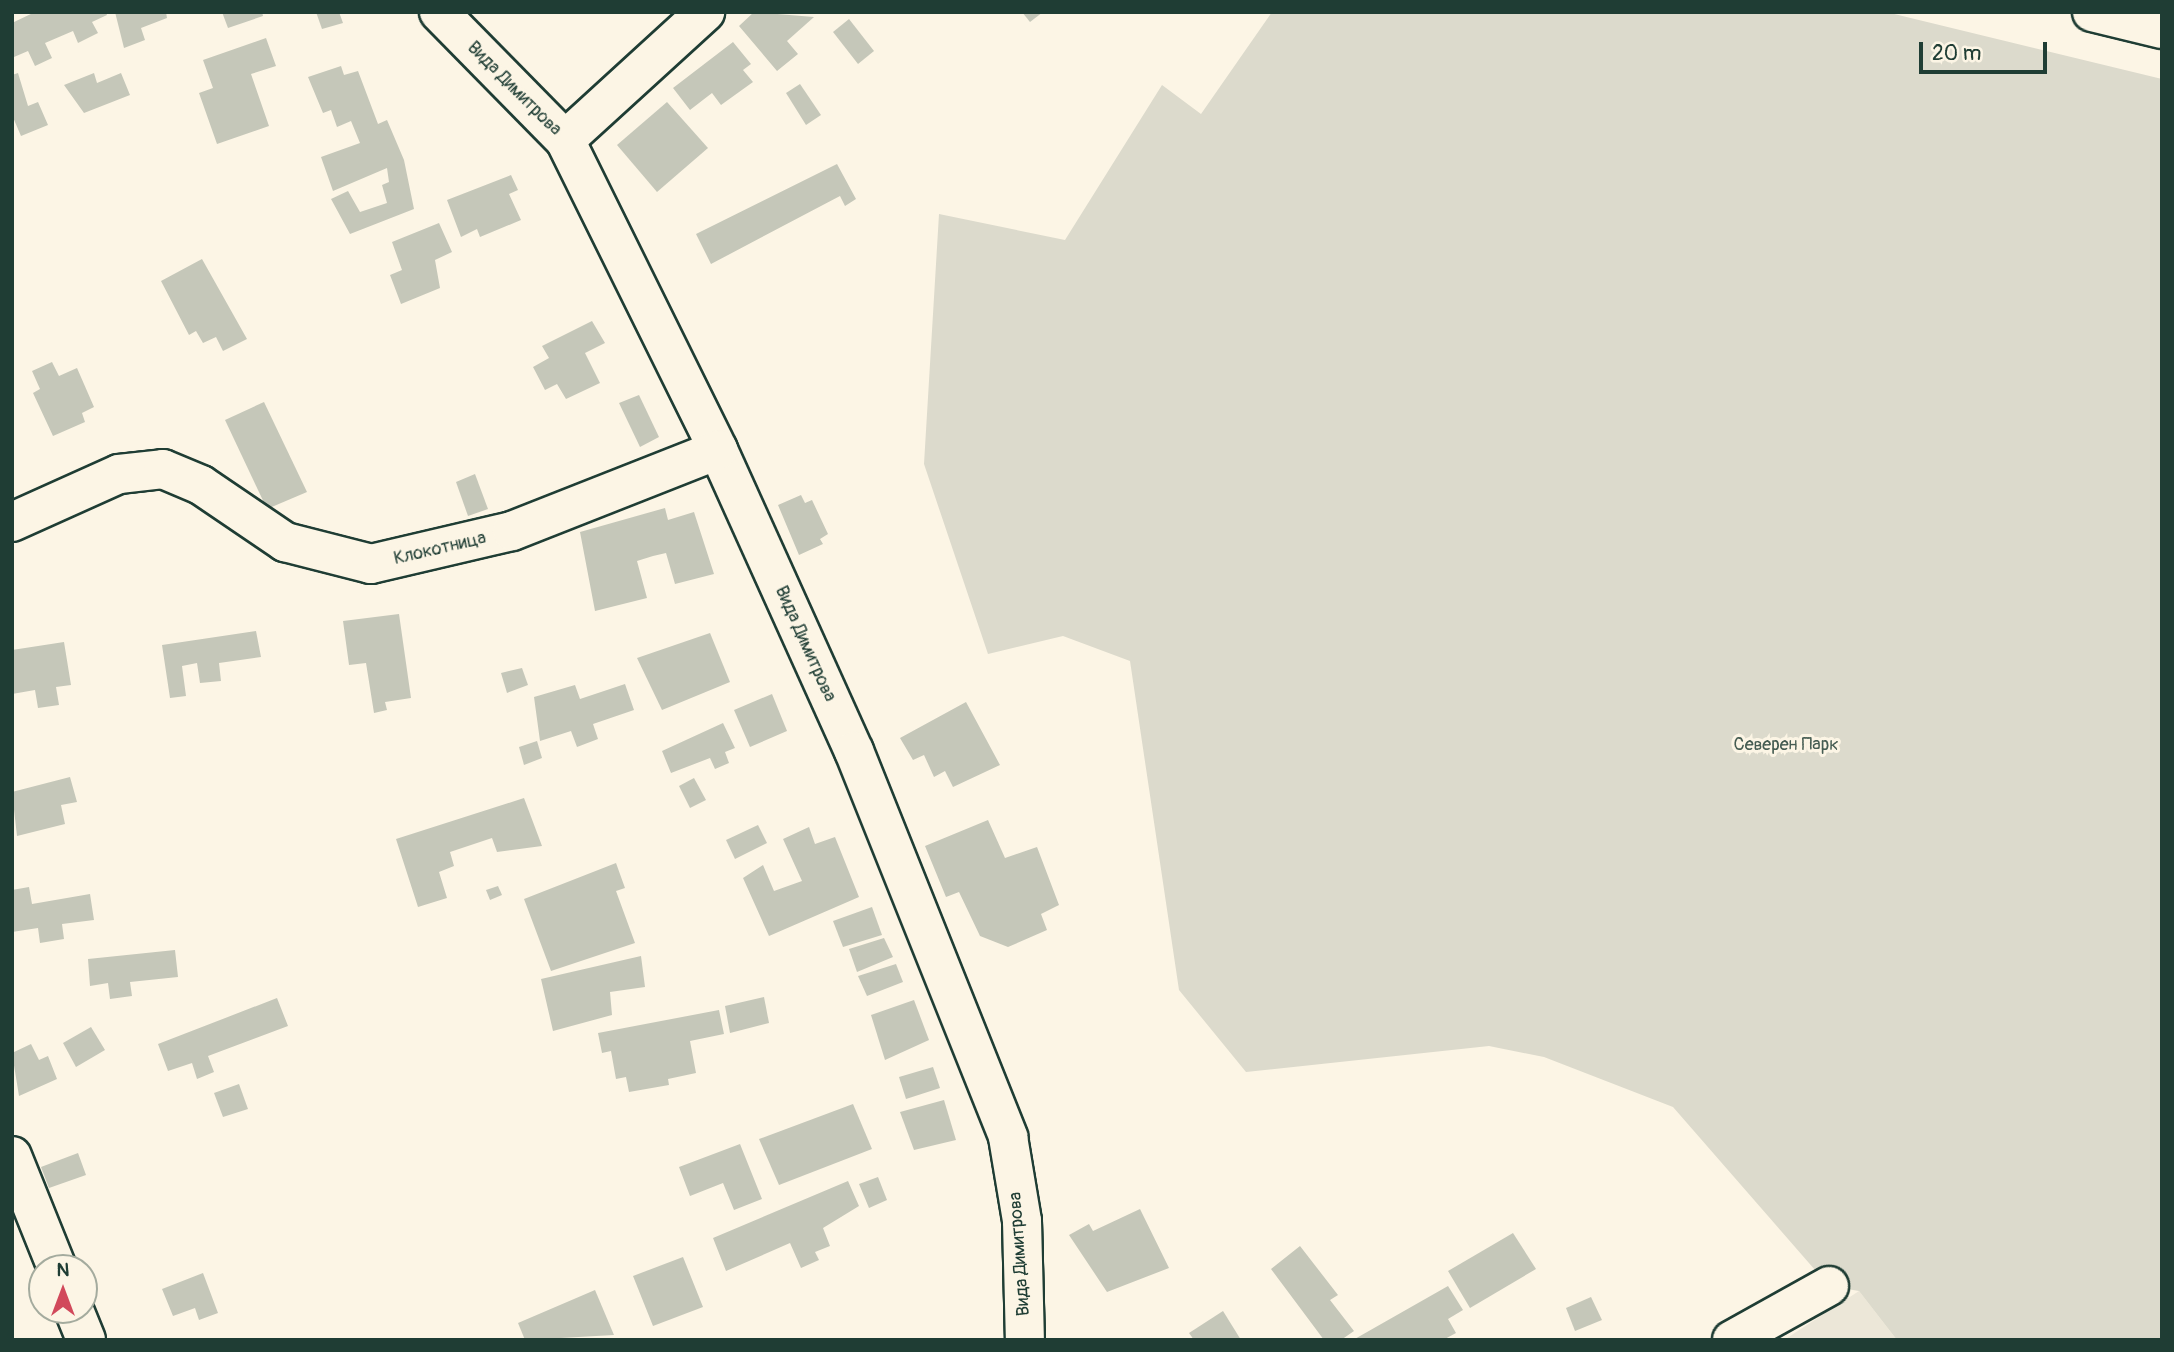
<!DOCTYPE html>
<meta charset="utf-8">
<style>
body{margin:0}
#map{position:relative;width:2174px;height:1352px;overflow:hidden;background:#fcf5e5;font-family:Pangolin,sans-serif}
div>[style]{position:absolute}
.built>*{inset:0;background:#ece7d8}
.green>*{inset:0;background:#dcdacc}
.building>*{inset:0;background:#c5c7b9}
.roads{filter:drop-shadow(2px 0 #1f3d34) drop-shadow(-2px 0 #1f3d34) drop-shadow(0 2px #1f3d34) drop-shadow(0 -2px #1f3d34)}
.minor>*{height:38px;margin:-19px;padding:0 19px;transform-origin:19px;border-radius:19px;background:#fcf5e5}
.tertiary>*{height:38px;margin:-19px;padding:0 19px;transform-origin:19px;border-radius:19px;background:#fcf5e5}
span{translate:-50% -50%;white-space:nowrap;text-align:center;line-height:1.15;-webkit-text-stroke:6px #fcf5e5;paint-order:stroke}
.street-label{font-size:18px;color:#1f3d34}
.park-label{font-size:18px;color:#455c52}
.frame{position:absolute;inset:0;border:14px solid #1f3d34;pointer-events:none}
.north{position:absolute;left:28px;top:1254px;width:70px;height:70px;box-sizing:border-box;background:#fcf5e5;border:2px solid #a4ab9e;border-radius:50%;rotate:0deg;font-size:19px;font-weight:700;line-height:28px;text-align:center;color:#1f3d34}
.north::after{content:'';display:block;margin:auto;width:24px;height:32px;background:#d1495b;clip-path:polygon(50% 0,100% 100%,50% 72%,0 100%)}
.scale{position:absolute;left:1919px;top:42px;width:128px;height:32px;box-sizing:border-box;border:4px solid #1f3d34;border-top:0;padding-left:9px;font-size:21px;line-height:24px;white-space:nowrap;color:#1f3d34;-webkit-text-stroke:5px #fcf5e5;paint-order:stroke}
</style>
<div id="map">
<div class="built">
<div style="clip-path:polygon(1859px 1291px,1897px 1340px,1784px 1340px)"></div>
</div>
<div class="green">
<div style="clip-path:polygon(1272px 12px,1886px 12px,2162px 79px,2162px 1340px,1897px 1340px,1859px 1291px,1829px 1286px,1673px 1107px,1544px 1057px,1489px 1046px,1246px 1072px,1179px 990px,1130px 661px,1063px 636px,988px 654px,924px 464px,939px 214px,1065px 240px,1162px 85px,1201px 114px)"></div>
</div>
<div class="building">
<div style="clip-path:polygon(35px 12px,106px 12px,107px 15px,92px 22px,98px 33px,78px 43px,73px 31px,45px 43px,52px 58px,35px 66px,28px 51px,14px 57px,12px 52px,12px 23px)"></div>
<div style="clip-path:polygon(115px 12px,166px 12px,167px 18px,141px 28px,145px 40px,124px 48px)"></div>
<div style="clip-path:polygon(222px 12px,262px 12px,263px 16px,228px 28px)"></div>
<div style="clip-path:polygon(316px 12px,339px 12px,343px 23px,322px 29px)"></div>
<div style="clip-path:polygon(754px 12px,814px 17px,787px 41px,798px 54px,777px 71px,739px 26px)"></div>
<div style="clip-path:polygon(1022px 12px,1043px 12px,1030px 22px)"></div>
<div style="clip-path:polygon(849px 19px,874px 51px,858px 64px,833px 32px)"></div>
<div style="clip-path:polygon(266px 38px,276px 66px,251px 74px,269px 126px,217px 144px,199px 93px,213px 88px,203px 60px)"></div>
<div style="clip-path:polygon(733px 42px,751px 64px,743px 70px,753px 82px,721px 105px,712px 93px,690px 110px,673px 88px)"></div>
<div style="clip-path:polygon(341px 66px,344px 75px,358px 71px,378px 124px,387px 120px,404px 160px,414px 209px,350px 234px,331px 199px,348px 191px,360px 212px,387px 203px,382px 185px,389px 182px,387px 168px,333px 191px,321px 157px,360px 143px,351px 121px,337px 127px,331px 110px,323px 113px,308px 77px)"></div>
<div style="clip-path:polygon(18px 73px,28px 106px,38px 102px,48px 125px,21px 136px,12px 115px,12px 75px)"></div>
<div style="clip-path:polygon(94px 73px,97px 83px,121px 73px,130px 95px,84px 113px,64px 85px)"></div>
<div style="clip-path:polygon(800px 84px,821px 115px,806px 125px,786px 93px)"></div>
<div style="clip-path:polygon(667px 102px,708px 148px,657px 192px,617px 145px)"></div>
<div style="clip-path:polygon(837px 164px,856px 199px,845px 206px,840px 196px,711px 264px,696px 234px)"></div>
<div style="clip-path:polygon(511px 175px,518px 190px,509px 194px,521px 220px,480px 237px,477px 229px,461px 237px,447px 200px)"></div>
<div style="clip-path:polygon(439px 223px,452px 252px,435px 260px,440px 288px,401px 304px,390px 275px,402px 270px,392px 242px)"></div>
<div style="clip-path:polygon(202px 259px,247px 339px,223px 351px,216px 337px,203px 343px,196px 331px,189px 335px,161px 281px)"></div>
<div style="clip-path:polygon(592px 321px,605px 343px,585px 353px,600px 383px,566px 399px,557px 384px,545px 390px,533px 367px,549px 358px,542px 346px)"></div>
<div style="clip-path:polygon(52px 362px,59px 376px,77px 368px,94px 407px,82px 413px,85px 422px,53px 436px,33px 393px,40px 389px,32px 371px)"></div>
<div style="clip-path:polygon(639px 395px,659px 437px,640px 447px,619px 403px)"></div>
<div style="clip-path:polygon(264px 402px,307px 492px,267px 509px,225px 420px)"></div>
<div style="clip-path:polygon(475px 474px,488px 509px,468px 516px,456px 482px)"></div>
<div style="clip-path:polygon(801px 495px,805px 503px,812px 500px,828px 534px,820px 539px,823px 544px,799px 555px,778px 505px)"></div>
<div style="clip-path:polygon(665px 508px,668px 520px,694px 512px,714px 574px,675px 584px,666px 553px,653px 556px,637px 561px,647px 598px,595px 611px,580px 532px)"></div>
<div style="clip-path:polygon(399px 614px,411px 698px,385px 702px,387px 710px,374px 713px,366px 663px,349px 665px,343px 621px)"></div>
<div style="clip-path:polygon(256px 631px,261px 657px,219px 663px,221px 681px,200px 683px,197px 663px,182px 666px,186px 696px,170px 698px,162px 645px)"></div>
<div style="clip-path:polygon(710px 633px,730px 682px,662px 710px,637px 658px)"></div>
<div style="clip-path:polygon(64px 642px,71px 685px,56px 687px,59px 705px,38px 708px,35px 690px,12px 694px,12px 650px)"></div>
<div style="clip-path:polygon(522px 668px,528px 685px,507px 693px,501px 673px)"></div>
<div style="clip-path:polygon(625px 684px,634px 710px,593px 724px,598px 739px,577px 747px,571px 731px,540px 741px,534px 697px,575px 685px,580px 699px)"></div>
<div style="clip-path:polygon(772px 694px,787px 731px,750px 747px,734px 710px)"></div>
<div style="clip-path:polygon(966px 702px,1000px 765px,953px 787px,945px 771px,934px 777px,924px 755px,913px 760px,900px 738px)"></div>
<div style="clip-path:polygon(723px 723px,735px 748px,725px 752px,729px 763px,715px 769px,710px 758px,671px 773px,662px 751px)"></div>
<div style="clip-path:polygon(537px 741px,542px 758px,524px 765px,519px 747px)"></div>
<div style="clip-path:polygon(70px 777px,77px 802px,61px 805px,65px 824px,17px 836px,12px 792px)"></div>
<div style="clip-path:polygon(694px 778px,706px 800px,690px 808px,679px 786px)"></div>
<div style="clip-path:polygon(524px 798px,542px 846px,497px 852px,492px 838px,450px 852px,454px 866px,439px 872px,447px 898px,418px 907px,396px 839px)"></div>
<div style="clip-path:polygon(988px 820px,1005px 858px,1037px 847px,1059px 905px,1041px 914px,1047px 930px,1008px 947px,980px 936px,959px 892px,946px 897px,925px 846px)"></div>
<div style="clip-path:polygon(758px 825px,767px 843px,735px 859px,726px 840px)"></div>
<div style="clip-path:polygon(809px 827px,815px 844px,835px 837px,859px 897px,769px 936px,743px 878px,763px 865px,774px 891px,802px 881px,783px 839px)"></div>
<div style="clip-path:polygon(616px 863px,625px 888px,616px 891px,635px 943px,551px 971px,524px 899px)"></div>
<div style="clip-path:polygon(498px 886px,502px 895px,490px 900px,486px 890px)"></div>
<div style="clip-path:polygon(29px 887px,32px 904px,90px 894px,94px 920px,62px 924px,64px 939px,40px 943px,38px 928px,12px 932px,12px 890px)"></div>
<div style="clip-path:polygon(872px 907px,882px 935px,843px 947px,833px 921px)"></div>
<div style="clip-path:polygon(884px 938px,893px 957px,857px 972px,849px 949px)"></div>
<div style="clip-path:polygon(175px 950px,178px 977px,130px 982px,132px 996px,110px 999px,108px 983px,90px 986px,88px 959px)"></div>
<div style="clip-path:polygon(641px 956px,645px 987px,610px 992px,612px 1015px,553px 1031px,541px 979px)"></div>
<div style="clip-path:polygon(896px 964px,903px 982px,867px 996px,858px 976px)"></div>
<div style="clip-path:polygon(764px 997px,769px 1023px,730px 1033px,725px 1006px)"></div>
<div style="clip-path:polygon(277px 998px,288px 1026px,208px 1056px,214px 1072px,197px 1079px,192px 1063px,168px 1071px,158px 1044px)"></div>
<div style="clip-path:polygon(914px 1000px,929px 1040px,885px 1060px,871px 1015px)"></div>
<div style="clip-path:polygon(719px 1010px,724px 1034px,690px 1041px,696px 1073px,668px 1079px,669px 1085px,629px 1092px,626px 1077px,616px 1079px,611px 1051px,602px 1053px,598px 1033px)"></div>
<div style="clip-path:polygon(91px 1027px,105px 1050px,76px 1067px,63px 1043px)"></div>
<div style="clip-path:polygon(31px 1044px,39px 1060px,48px 1056px,57px 1079px,19px 1096px,12px 1053px)"></div>
<div style="clip-path:polygon(933px 1067px,940px 1088px,906px 1099px,899px 1077px)"></div>
<div style="clip-path:polygon(239px 1084px,248px 1109px,223px 1117px,214px 1093px)"></div>
<div style="clip-path:polygon(944px 1100px,956px 1140px,914px 1150px,900px 1112px)"></div>
<div style="clip-path:polygon(853px 1104px,872px 1149px,779px 1185px,759px 1139px)"></div>
<div style="clip-path:polygon(740px 1144px,762px 1199px,734px 1210px,723px 1183px,690px 1196px,679px 1167px)"></div>
<div style="clip-path:polygon(78px 1153px,86px 1175px,49px 1188px,41px 1167px)"></div>
<div style="clip-path:polygon(878px 1177px,887px 1200px,869px 1208px,859px 1184px)"></div>
<div style="clip-path:polygon(848px 1181px,859px 1206px,823px 1228px,830px 1246px,815px 1252px,819px 1260px,801px 1268px,790px 1243px,726px 1271px,713px 1238px)"></div>
<div style="clip-path:polygon(1140px 1209px,1169px 1268px,1107px 1292px,1069px 1235px,1089px 1224px,1093px 1231px)"></div>
<div style="clip-path:polygon(1513px 1233px,1536px 1269px,1470px 1308px,1448px 1271px)"></div>
<div style="clip-path:polygon(1300px 1246px,1338px 1295px,1330px 1300px,1354px 1331px,1341px 1340px,1324px 1340px,1271px 1269px)"></div>
<div style="clip-path:polygon(683px 1257px,703px 1307px,653px 1326px,633px 1276px)"></div>
<div style="clip-path:polygon(203px 1273px,218px 1313px,199px 1320px,195px 1308px,173px 1316px,162px 1289px)"></div>
<div style="clip-path:polygon(1448px 1286px,1463px 1310px,1448px 1319px,1456px 1333px,1443px 1340px,1353px 1340px)"></div>
<div style="clip-path:polygon(595px 1290px,614px 1335px,525px 1340px,518px 1323px)"></div>
<div style="clip-path:polygon(1591px 1297px,1602px 1320px,1575px 1331px,1566px 1308px)"></div>
<div style="clip-path:polygon(1223px 1311px,1241px 1340px,1194px 1340px,1189px 1333px)"></div>
</div>
<div class="roads">
<div class="minor">
<div style="left:439px;top:12px;width:180px;rotate:45.5deg"></div>
<div style="left:565px;top:140px;width:346px;rotate:63.7deg"></div>
<div style="left:718px;top:450px;width:330px;rotate:65.7deg"></div>
<div style="left:854px;top:751px;width:416px;rotate:68.2deg"></div>
<div style="left:1008px;top:1137px;width:85px;rotate:80.5deg"></div>
<div style="left:1022px;top:1221px;width:119px;rotate:88.6deg"></div>
<div style="left:565px;top:140px;width:190px;rotate:-42.4deg"></div>
<div style="left:12px;top:522px;width:117px;rotate:-24.2deg"></div>
<div style="left:119px;top:474px;width:44px;rotate:-6.5deg"></div>
<div style="left:163px;top:469px;width:41px;rotate:22.8deg"></div>
<div style="left:201px;top:485px;width:102px;rotate:34.2deg"></div>
<div style="left:285px;top:542px;width:89px;rotate:14.3deg"></div>
<div style="left:371px;top:564px;width:145px;rotate:-13.2deg"></div>
<div style="left:512px;top:531px;width:221px;rotate:-21.5deg"></div>
<div style="left:12px;top:1156px;width:121px;rotate:68.1deg"></div>
<div style="left:74px;top:1310px;width:32px;rotate:68deg"></div>
<div style="left:1732px;top:1340px;width:111px;rotate:-29.1deg"></div>
</div>
<div class="tertiary">
<div style="left:2092px;top:12px;width:72px;rotate:13.7deg"></div>
</div>
</div>
<div class="street-label">
<span style="left:514px;top:89px;rotate:45deg">Вида Димитрова</span>
<span style="left:440px;top:549px;rotate:-13deg">Клокотница</span>
<span style="left:805px;top:644px;rotate:66deg">Вида Димитрова</span>
<span style="left:1020px;top:1254px;rotate:-94deg">Вида Димитрова</span>
</div>
<div class="park-label">
<span style="left:1786px;top:745px">Северен Парк</span>
</div>
<div class="frame"></div>
<div class="north">N</div>
<div class="scale">20 m</div>
</div>
